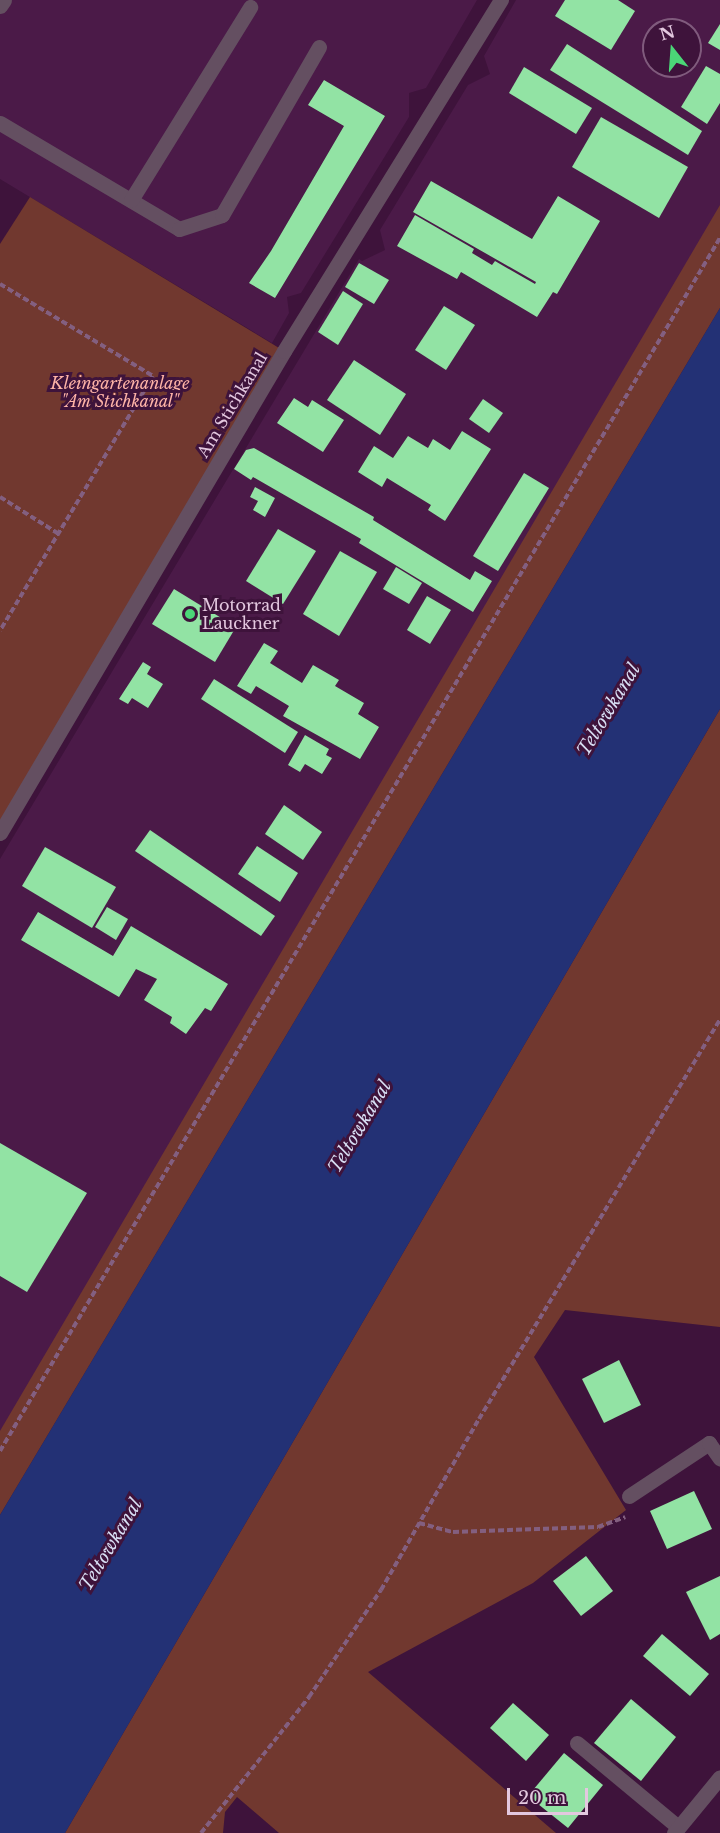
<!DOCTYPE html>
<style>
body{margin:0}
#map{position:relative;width:720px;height:1833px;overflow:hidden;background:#3e133b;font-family:"Libre Baskerville",serif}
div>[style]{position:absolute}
.built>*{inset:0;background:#4b1a48}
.green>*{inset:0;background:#71382f}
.water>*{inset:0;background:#233175}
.building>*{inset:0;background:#92e3a4}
.path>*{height:4px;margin-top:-2px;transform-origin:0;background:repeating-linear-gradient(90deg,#835f80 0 6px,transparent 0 9px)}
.service>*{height:15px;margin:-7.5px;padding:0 7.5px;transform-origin:7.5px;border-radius:7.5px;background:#644f61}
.minor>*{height:15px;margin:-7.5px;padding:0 7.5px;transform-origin:7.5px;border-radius:7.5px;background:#644f61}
.dots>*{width:16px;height:16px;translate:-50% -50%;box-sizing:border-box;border:3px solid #3e133b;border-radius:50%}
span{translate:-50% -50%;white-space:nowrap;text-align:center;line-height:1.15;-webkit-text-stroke:6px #3e133b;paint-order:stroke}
.park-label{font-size:16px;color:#feb4a7;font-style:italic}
.street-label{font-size:16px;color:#e3c8df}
.poi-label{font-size:16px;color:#e3c8df}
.left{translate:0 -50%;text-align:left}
.water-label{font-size:18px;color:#d8dff4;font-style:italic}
.north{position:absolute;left:642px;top:18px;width:60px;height:60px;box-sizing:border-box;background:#3e133b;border:2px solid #805b7d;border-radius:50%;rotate:343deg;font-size:16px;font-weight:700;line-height:24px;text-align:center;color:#e3c8df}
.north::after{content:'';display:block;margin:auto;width:21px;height:27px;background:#4bd677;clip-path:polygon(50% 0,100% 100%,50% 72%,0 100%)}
.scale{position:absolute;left:507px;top:1788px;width:81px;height:27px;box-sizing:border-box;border:3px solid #e3c8df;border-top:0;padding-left:8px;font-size:18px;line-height:21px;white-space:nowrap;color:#e3c8df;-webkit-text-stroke:4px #3e133b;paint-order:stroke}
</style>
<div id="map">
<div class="built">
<div style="clip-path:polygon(0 0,477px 0,426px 88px,409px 93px,409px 117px,301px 293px,287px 297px,289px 313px,272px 343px,0 179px)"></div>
<div style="clip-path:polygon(evenodd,516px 0,720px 0,720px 215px,0 1437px,0 859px,359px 259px,362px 261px,385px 250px,380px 230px,468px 85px,490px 74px,484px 56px,516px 0,654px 30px,690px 30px,690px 66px,654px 66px,654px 30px)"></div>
</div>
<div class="green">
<div style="clip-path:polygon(30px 197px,284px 351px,0 821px,0 244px)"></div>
<div style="clip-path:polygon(720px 205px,720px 308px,0 1515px,0 1431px)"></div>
<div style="clip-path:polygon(720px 709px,720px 1327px,565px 1310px,534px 1357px,626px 1510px,533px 1583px,368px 1672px,556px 1833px,279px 1833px,237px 1797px,225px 1812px,223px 1833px,65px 1833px)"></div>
</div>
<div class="water">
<div style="clip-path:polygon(720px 308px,720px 709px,65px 1833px,0 1833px,0 1515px)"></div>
</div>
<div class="building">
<div style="clip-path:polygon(565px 0,618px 0,635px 11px,611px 50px,555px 16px)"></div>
<div style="clip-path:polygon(720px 24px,720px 50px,708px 43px)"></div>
<div style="clip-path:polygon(567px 44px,702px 131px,688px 155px,550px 70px)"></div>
<div style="clip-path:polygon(706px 66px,720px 74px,720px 103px,707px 124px,681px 107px)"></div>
<div style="clip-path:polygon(524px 67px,592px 108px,576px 134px,509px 93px)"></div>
<div style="clip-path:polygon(324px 80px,385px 116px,275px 298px,249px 283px,271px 251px,344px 126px,308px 105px)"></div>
<div style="clip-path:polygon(601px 117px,688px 167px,659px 218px,572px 167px)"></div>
<div style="clip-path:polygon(431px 181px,532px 239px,558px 196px,600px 221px,557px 294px,553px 292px,537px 317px,461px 272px,457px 279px,397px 246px,415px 215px,474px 249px,472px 253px,492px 265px,495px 261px,535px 284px,536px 282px,413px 212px)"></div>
<div style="clip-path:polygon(359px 263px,389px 280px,374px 304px,345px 287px)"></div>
<div style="clip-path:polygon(343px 291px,363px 304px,338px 345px,318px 332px)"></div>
<div style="clip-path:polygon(444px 306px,475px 325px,446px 370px,415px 350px)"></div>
<div style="clip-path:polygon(354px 360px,406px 394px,380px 435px,327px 400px)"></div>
<div style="clip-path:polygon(294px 398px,308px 407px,312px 400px,344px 420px,323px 452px,277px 423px)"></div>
<div style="clip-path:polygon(483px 399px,503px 413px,489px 433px,469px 419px)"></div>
<div style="clip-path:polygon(462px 431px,491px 449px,445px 521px,428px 510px,431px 505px,387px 478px,382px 487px,358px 472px,374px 446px,393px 458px,408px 436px,428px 448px,433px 439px,450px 450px)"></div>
<div style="clip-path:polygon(254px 448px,374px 517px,373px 520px,470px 580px,475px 571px,492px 581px,473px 612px,359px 543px,361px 539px,253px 477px,251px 480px,234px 469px,246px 450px)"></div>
<div style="clip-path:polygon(524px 473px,549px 488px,498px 571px,473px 556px)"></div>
<div style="clip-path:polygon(255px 487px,275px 498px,265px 517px,253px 510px,258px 501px,250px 497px)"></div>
<div style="clip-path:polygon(278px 529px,316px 551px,283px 604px,246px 581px)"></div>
<div style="clip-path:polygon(340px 551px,377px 572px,339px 636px,303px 614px)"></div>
<div style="clip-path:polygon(396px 567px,422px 583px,409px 604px,383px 589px)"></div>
<div style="clip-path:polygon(174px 589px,236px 627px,215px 662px,152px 624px)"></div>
<div style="clip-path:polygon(427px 596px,451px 610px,430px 644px,407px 630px)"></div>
<div style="clip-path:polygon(264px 643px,278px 651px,270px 663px,302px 683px,313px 665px,339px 680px,335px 686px,364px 703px,358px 714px,379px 727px,360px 759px,283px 716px,289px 706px,256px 686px,251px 694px,237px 686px)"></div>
<div style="clip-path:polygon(143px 662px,151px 667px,147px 674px,163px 684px,148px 708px,132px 698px,128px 704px,119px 699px)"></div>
<div style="clip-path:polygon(214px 679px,298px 732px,285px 753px,201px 699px)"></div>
<div style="clip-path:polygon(305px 735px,329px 749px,326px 755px,332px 758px,322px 774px,305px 764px,300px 772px,288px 765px)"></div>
<div style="clip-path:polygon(284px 805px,322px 832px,303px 860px,265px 834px)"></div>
<div style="clip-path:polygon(150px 830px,275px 916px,261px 936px,135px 851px)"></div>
<div style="clip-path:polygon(257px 846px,298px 873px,280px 902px,238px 874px)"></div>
<div style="clip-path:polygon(45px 847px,116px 887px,92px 928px,22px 886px)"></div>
<div style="clip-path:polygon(107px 907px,128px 919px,116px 940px,95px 927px)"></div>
<div style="clip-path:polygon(38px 912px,113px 956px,131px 926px,228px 984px,211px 1011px,205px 1008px,186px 1034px,170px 1023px,172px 1017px,144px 1000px,157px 979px,136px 969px,119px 997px,21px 940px)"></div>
<div style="clip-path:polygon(0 1143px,87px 1193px,27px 1292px,0 1276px)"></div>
<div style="clip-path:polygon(619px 1360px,641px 1405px,604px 1423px,582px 1379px)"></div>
<div style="clip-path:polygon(694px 1491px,712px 1529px,667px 1549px,650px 1511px)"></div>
<div style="clip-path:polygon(586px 1556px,613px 1591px,581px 1616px,553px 1581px)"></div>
<div style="clip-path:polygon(720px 1576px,720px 1634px,710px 1640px,686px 1592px)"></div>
<div style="clip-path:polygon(662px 1634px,709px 1674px,690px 1696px,643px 1656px)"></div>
<div style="clip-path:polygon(631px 1699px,676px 1737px,641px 1781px,594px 1743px)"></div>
<div style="clip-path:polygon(513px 1703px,549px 1735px,526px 1761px,490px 1728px)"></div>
<div style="clip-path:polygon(564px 1753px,603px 1785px,568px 1828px,528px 1796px)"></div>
</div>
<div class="path">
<div style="left:0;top:284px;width:179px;rotate:31deg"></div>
<div style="left:153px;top:376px;width:297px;rotate:121deg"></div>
<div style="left:0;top:497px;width:70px;rotate:32.1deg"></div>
<div style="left:0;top:1451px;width:1411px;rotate:-59.31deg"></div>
<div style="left:419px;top:1523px;width:35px;rotate:15deg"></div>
<div style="left:453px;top:1532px;width:145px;rotate:-2deg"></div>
<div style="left:598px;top:1527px;width:29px;rotate:-20deg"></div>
<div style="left:201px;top:1833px;width:174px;rotate:-51.5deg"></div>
<div style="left:309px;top:1697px;width:129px;rotate:-56.1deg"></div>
<div style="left:381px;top:1590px;width:197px;rotate:-60.2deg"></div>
<div style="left:479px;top:1419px;width:466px;rotate:-58.9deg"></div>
</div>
<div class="service">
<div style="left:0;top:6px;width:7px;rotate:-56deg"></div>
<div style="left:0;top:123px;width:208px;rotate:30.6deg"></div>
<div style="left:179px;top:229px;width:45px;rotate:-18deg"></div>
<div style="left:222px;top:215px;width:194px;rotate:-60deg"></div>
<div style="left:131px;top:200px;width:227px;rotate:-58.3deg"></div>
<div style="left:577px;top:1743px;width:131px;rotate:39.7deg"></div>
</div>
<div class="minor">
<div style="left:0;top:833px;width:559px;rotate:-59.49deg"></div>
<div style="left:284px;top:351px;width:413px;rotate:-58.3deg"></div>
<div style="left:629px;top:1496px;width:96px;rotate:-33.5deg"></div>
<div style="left:709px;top:1443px;width:19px;rotate:55deg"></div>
<div style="left:674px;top:1833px;width:72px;rotate:-50.6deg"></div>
</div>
<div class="dots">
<div style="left:190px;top:614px;background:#4bd677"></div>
</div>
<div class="park-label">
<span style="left:120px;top:392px">Kleingartenanlage<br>"Am Stichkanal"</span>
</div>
<div class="street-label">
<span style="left:232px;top:405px;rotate:-59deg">Am Stichkanal</span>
</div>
<div class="poi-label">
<span class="left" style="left:202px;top:614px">Motorrad<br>Lauckner</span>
</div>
<div class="water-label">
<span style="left:609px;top:710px;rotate:-59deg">Teltowkanal</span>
<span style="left:360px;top:1127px;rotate:-59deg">Teltowkanal</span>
<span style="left:111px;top:1545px;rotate:-59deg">Teltowkanal</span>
</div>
<div class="north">N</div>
<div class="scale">20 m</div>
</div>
